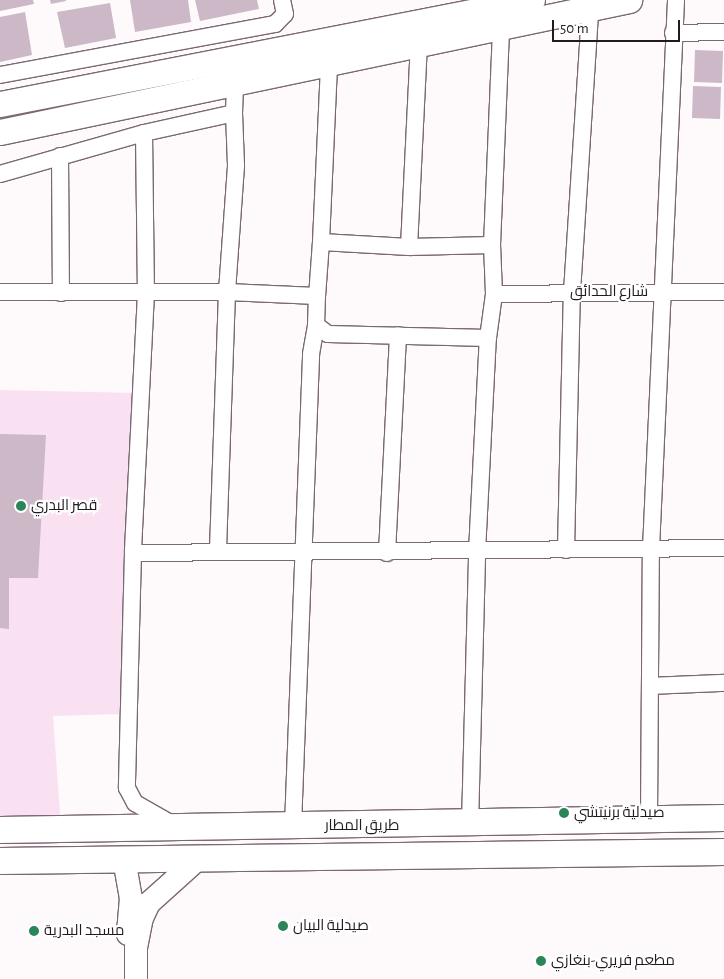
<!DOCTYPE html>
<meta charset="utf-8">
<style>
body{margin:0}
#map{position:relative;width:724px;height:979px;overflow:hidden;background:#fefafc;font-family:"Alegreya Sans",Cairo,sans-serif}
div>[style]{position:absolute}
.green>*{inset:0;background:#f9e1f1}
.building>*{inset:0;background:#ccb8c6}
.roads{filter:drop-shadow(1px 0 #7a6874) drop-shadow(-1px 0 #7a6874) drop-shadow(0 1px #7a6874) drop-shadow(0 -1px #7a6874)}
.minor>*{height:16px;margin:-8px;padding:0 8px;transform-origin:8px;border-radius:8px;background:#fff}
.secondary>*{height:22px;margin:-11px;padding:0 11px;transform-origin:11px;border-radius:11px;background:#fff}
.primary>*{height:25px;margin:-12.5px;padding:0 12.5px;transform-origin:12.5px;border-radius:12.5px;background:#fff}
.trunk>*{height:26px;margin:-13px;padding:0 13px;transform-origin:13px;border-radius:13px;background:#fff}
.dots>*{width:14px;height:14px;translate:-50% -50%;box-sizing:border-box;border:2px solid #fff;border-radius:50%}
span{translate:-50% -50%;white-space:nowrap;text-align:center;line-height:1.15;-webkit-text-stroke:4.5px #fff;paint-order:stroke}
.street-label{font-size:15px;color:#211a1f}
.poi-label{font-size:15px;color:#211a1f}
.left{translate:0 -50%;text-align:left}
.scale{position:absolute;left:552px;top:20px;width:128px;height:22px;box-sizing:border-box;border:2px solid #211a1f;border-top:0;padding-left:6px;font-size:15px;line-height:18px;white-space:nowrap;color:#211a1f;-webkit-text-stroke:4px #fff;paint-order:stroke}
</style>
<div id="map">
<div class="green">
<div style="clip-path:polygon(0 390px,137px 393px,126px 714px,53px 716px,61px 826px,0 826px)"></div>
</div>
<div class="building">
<div style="clip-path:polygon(0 0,33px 0,34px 4px,0 11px)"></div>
<div style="clip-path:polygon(50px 0,66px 0,66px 1px,51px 4px)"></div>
<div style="clip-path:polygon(130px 0,188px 0,191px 22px,135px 32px)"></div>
<div style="clip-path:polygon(195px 0,257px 0,259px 9px,200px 21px)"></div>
<div style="clip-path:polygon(110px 3px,116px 38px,65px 48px,57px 12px)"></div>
<div style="clip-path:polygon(25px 12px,32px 55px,0 62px,0 17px)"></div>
<div style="clip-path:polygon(695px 50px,723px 51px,722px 83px,694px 82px)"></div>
<div style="clip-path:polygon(693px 86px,721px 87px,720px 119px,692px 118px)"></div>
<div style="clip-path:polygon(0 434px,46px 435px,38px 578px,9px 578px,9px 629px,0 628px)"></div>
</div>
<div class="roads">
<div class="minor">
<div style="left:673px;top:33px;width:51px;rotate:-1.1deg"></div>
<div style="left:0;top:75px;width:280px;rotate:-10.5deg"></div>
<div style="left:275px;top:24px;width:14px;rotate:-45deg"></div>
<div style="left:285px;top:14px;width:14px;rotate:-102deg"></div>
<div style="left:234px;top:113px;width:30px;rotate:-88deg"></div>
<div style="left:144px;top:133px;width:160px;rotate:89.3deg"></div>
<div style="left:146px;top:293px;width:260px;rotate:92.9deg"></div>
<div style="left:133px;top:553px;width:235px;rotate:91.5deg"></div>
<div style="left:127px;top:788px;width:17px;rotate:62deg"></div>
<div style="left:135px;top:803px;width:43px;rotate:29.6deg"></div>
<div style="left:60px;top:156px;width:137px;rotate:89.6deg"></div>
<div style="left:0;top:174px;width:150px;rotate:-15.9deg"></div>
<div style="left:144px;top:133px;width:92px;rotate:-12.5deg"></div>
<div style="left:234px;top:113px;width:53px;rotate:87.8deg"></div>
<div style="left:236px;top:166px;width:126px;rotate:94.1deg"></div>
<div style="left:227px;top:292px;width:259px;rotate:92deg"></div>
<div style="left:321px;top:242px;width:178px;rotate:-87.4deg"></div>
<div style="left:492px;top:245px;width:218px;rotate:-87.6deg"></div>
<div style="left:409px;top:247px;width:203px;rotate:-87.2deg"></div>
<div style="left:0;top:292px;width:227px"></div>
<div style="left:227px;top:292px;width:90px;rotate:2.5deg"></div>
<div style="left:317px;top:296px;width:29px;rotate:92deg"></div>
<div style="left:316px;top:325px;width:15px;rotate:37deg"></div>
<div style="left:328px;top:334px;width:160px;rotate:1.4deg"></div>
<div style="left:488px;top:338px;width:44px;rotate:-82.2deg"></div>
<div style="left:494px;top:294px;width:49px;rotate:-92.3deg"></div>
<div style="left:492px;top:245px;width:83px;rotate:178.6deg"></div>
<div style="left:409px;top:247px;width:88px;rotate:-176.7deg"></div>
<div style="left:321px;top:242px;width:54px;rotate:94.2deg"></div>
<div style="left:494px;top:294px;width:230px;rotate:-0.5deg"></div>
<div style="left:566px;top:550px;width:258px;rotate:-88.7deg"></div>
<div style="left:572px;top:292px;width:283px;rotate:-86.3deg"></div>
<div style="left:133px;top:553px;width:591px;rotate:-0.48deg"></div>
<div style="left:387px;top:553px;width:218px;rotate:-87.1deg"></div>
<div style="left:651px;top:686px;width:73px;rotate:-2.4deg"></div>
<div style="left:649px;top:818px;width:269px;rotate:-89.6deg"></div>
<div style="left:651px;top:549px;width:550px;rotate:-87.39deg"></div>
<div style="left:470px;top:825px;width:273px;rotate:-88.5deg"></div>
<div style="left:477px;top:552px;width:214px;rotate:-87.1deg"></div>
<div style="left:293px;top:826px;width:472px;rotate:-87.8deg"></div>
<div style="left:311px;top:354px;width:29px;rotate:-80deg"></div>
</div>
<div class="secondary">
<div style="left:124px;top:859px;width:40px;rotate:80deg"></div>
<div style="left:131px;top:898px;width:36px;rotate:95deg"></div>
<div style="left:136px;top:979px;width:31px;rotate:-90deg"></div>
<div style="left:136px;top:948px;width:31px;rotate:-79deg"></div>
<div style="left:142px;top:918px;width:17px;rotate:-65deg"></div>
<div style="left:149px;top:903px;width:69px;rotate:-42deg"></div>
</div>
<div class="primary">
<div style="left:0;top:104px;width:542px;rotate:-11.06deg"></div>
<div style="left:0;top:132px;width:643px;rotate:-11.85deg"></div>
</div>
<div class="trunk">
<div style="left:0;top:830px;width:724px;rotate:-0.95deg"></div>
<div style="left:0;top:861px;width:724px;rotate:-0.71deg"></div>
</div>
</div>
<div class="dots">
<div style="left:21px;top:506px;background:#2c8459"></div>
<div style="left:564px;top:813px;background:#2c8459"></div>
<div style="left:283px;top:926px;background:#2c8459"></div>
<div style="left:34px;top:931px;background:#2c8459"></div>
<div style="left:541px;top:961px;background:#2c8459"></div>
</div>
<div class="street-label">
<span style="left:609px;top:292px">شارع الحدائق</span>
<span style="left:362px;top:826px">طريق المطار</span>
</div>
<div class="poi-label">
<span class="left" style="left:31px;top:506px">قصر البدري</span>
<span class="left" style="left:574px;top:813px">صيدلية برنيتشي</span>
<span class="left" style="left:293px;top:926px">صيدلية البيان</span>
<span class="left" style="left:44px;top:931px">مسجد البدرية</span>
<span class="left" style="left:551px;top:961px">مطعم فريري-بنغازي</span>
</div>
<div class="scale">50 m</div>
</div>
